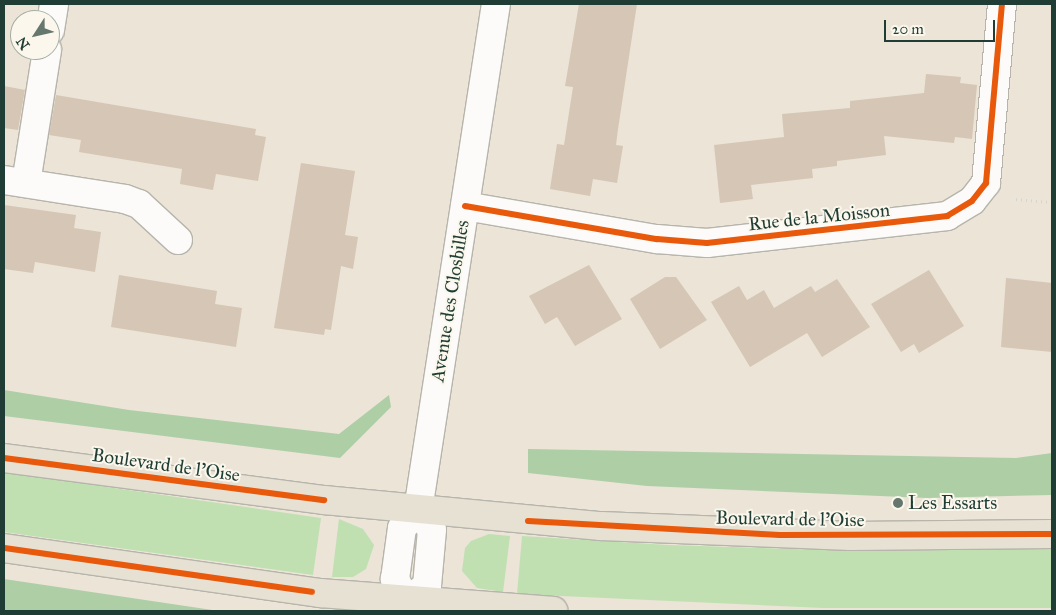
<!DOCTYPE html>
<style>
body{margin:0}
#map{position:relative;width:1056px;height:615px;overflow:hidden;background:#ebe4d7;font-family:"IM FELL Great Primer",serif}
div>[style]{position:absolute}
.green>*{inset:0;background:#c0e0b2}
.forest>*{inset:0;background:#aecea6}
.building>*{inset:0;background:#d6c6b5}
.path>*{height:3px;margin-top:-1.5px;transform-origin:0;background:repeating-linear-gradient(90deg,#d4d4d0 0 1px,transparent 0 5px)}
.roads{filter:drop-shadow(1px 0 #b6b4ab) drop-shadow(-1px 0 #b6b4ab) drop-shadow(0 1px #b6b4ab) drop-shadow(0 -1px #b6b4ab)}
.minor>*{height:28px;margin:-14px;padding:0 14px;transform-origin:14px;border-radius:14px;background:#fcfbf9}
.major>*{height:28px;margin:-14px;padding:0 14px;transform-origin:14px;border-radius:14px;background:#e7e1d4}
.cycleway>*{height:6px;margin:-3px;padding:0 3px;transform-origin:3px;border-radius:3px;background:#e8590c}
.dots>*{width:14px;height:14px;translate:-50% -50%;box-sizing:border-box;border:2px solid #fbf7ec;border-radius:50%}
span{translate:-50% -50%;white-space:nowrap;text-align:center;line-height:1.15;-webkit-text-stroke:4px #fbf7ec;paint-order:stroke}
.street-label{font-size:19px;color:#1f3d34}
.poi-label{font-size:19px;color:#1f3d34}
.left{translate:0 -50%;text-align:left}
.frame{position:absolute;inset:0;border:5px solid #1f3d34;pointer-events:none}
.north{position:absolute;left:10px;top:10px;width:50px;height:50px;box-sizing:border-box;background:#fbf7ec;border:1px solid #a3ada2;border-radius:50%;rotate:235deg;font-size:14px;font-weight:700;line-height:20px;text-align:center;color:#1f3d34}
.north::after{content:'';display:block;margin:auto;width:18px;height:22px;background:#66776d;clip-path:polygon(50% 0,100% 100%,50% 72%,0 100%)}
.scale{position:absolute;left:884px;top:20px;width:111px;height:22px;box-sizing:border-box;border:2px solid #1f3d34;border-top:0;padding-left:6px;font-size:15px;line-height:18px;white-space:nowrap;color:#1f3d34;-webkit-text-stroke:4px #fbf7ec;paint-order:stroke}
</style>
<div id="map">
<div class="green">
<div style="clip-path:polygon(4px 472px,321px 518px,313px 575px,4px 532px)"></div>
<div style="clip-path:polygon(339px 519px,363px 529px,374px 545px,366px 569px,353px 577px,332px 577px)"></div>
<div style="clip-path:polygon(489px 534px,510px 536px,503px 592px,477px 588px,462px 571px,465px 548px,471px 541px)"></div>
<div style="clip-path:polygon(522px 536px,668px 545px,858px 551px,1052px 549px,1052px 608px,823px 608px,517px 594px)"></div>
</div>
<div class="forest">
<div style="clip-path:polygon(4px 390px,129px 410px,339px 434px,389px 395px,391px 407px,340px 458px,4px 416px)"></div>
<div style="clip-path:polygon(528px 449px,1016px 458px,1052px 453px,1052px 495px,927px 498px,647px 486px,528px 473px)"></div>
<div style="clip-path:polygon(4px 579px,219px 611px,4px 611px)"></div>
</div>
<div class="building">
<div style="clip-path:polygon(579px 4px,637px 4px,618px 129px,616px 145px,623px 146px,617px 183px,593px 179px,590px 196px,550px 189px,557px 144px,564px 145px,573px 87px,565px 86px)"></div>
<div style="clip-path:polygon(926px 74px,961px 77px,960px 83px,977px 85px,972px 139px,955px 137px,954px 143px,884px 136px,886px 155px,837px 161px,837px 166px,812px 169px,813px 178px,751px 185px,753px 199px,720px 203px,714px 145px,784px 137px,782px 114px,850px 108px,850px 101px,924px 93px)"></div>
<div style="clip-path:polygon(4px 86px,25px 90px,18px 130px,4px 128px)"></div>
<div style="clip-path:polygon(56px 95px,256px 129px,255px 135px,266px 137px,258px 181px,216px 174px,213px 190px,180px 184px,182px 169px,79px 152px,81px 140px,49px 135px)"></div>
<div style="clip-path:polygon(301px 163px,355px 171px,345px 235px,358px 237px,353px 269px,341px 266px,331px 330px,325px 329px,324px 335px,274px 328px)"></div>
<div style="clip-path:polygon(4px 205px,76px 215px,74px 228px,101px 232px,95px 272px,35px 262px,33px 273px,4px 269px)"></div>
<div style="clip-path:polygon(589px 265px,622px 319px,575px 346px,557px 317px,545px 324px,529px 296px)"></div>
<div style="clip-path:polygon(929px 270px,964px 326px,919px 353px,914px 344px,901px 352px,871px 304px)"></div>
<div style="clip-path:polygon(119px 275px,217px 291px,215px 304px,242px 308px,236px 347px,111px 327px)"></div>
<div style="clip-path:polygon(665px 277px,676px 277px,707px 320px,660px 349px,630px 299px)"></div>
<div style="clip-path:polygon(1006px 278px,1052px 283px,1052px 352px,1001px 347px)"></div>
<div style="clip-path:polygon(837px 279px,870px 327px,822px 357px,807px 333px,750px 367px,711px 302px,739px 286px,747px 300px,764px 290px,774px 308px,811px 286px,815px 292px)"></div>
</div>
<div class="path">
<div style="left:1016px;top:199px;width:36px;rotate:5deg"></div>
</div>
<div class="roads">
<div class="minor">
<div style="left:50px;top:30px;width:26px;rotate:-81deg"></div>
<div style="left:4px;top:180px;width:122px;rotate:8.9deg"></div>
<div style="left:125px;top:199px;width:15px;rotate:20deg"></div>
<div style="left:139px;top:204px;width:53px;rotate:42.7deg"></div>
<div style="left:26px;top:183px;width:135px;rotate:-81deg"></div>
<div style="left:465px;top:206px;width:195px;rotate:9.8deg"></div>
<div style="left:657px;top:239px;width:50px;rotate:4.6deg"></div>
<div style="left:707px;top:243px;width:242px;rotate:-6.4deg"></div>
<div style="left:947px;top:216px;width:29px;rotate:-31deg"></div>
<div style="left:972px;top:201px;width:23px;rotate:-52deg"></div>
<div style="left:986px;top:183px;width:180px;rotate:-84.9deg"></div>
<div style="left:418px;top:510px;width:512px;rotate:-81.24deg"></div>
<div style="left:418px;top:510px;width:24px;rotate:55deg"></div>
<div style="left:432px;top:530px;width:56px;rotate:95.1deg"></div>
<div style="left:427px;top:586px;width:26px;rotate:144deg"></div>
<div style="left:406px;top:601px;width:25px;rotate:-117deg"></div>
<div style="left:395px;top:579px;width:51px;rotate:-82.2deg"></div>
<div style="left:402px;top:528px;width:24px;rotate:-48deg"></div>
</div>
<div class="major">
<div style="left:4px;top:458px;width:323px;rotate:7.5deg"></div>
<div style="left:324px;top:500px;width:278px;rotate:5.4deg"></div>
<div style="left:601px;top:526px;width:250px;rotate:2.3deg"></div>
<div style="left:851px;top:536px;width:201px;rotate:-0.6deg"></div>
<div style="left:4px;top:548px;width:320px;rotate:8.1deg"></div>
<div style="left:321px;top:593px;width:233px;rotate:4.4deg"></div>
</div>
</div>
<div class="cycleway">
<div style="left:465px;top:206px;width:195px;rotate:9.8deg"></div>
<div style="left:657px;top:239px;width:50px;rotate:4.6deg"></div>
<div style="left:707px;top:243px;width:242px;rotate:-6.4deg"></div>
<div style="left:947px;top:216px;width:29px;rotate:-31deg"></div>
<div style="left:972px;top:201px;width:23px;rotate:-52deg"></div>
<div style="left:986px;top:183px;width:180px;rotate:-84.9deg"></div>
<div style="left:4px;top:458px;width:323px;rotate:7.5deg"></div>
<div style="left:528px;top:521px;width:252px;rotate:3.2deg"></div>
<div style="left:780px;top:535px;width:272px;rotate:-0.2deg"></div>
<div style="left:4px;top:548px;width:311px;rotate:8.1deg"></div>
</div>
<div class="dots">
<div style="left:898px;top:503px;background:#66776d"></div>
</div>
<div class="street-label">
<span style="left:819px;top:217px;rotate:-6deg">Rue de la Moisson</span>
<span style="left:450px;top:301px;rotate:-81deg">Avenue des Closbilles</span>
<span style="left:166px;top:465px;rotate:8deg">Boulevard de l'Oise</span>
<span style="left:790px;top:519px;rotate:1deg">Boulevard de l'Oise</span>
</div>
<div class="poi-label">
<span class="left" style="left:908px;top:503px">Les Essarts</span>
</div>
<div class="frame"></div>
<div class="north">N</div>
<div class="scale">20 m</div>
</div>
